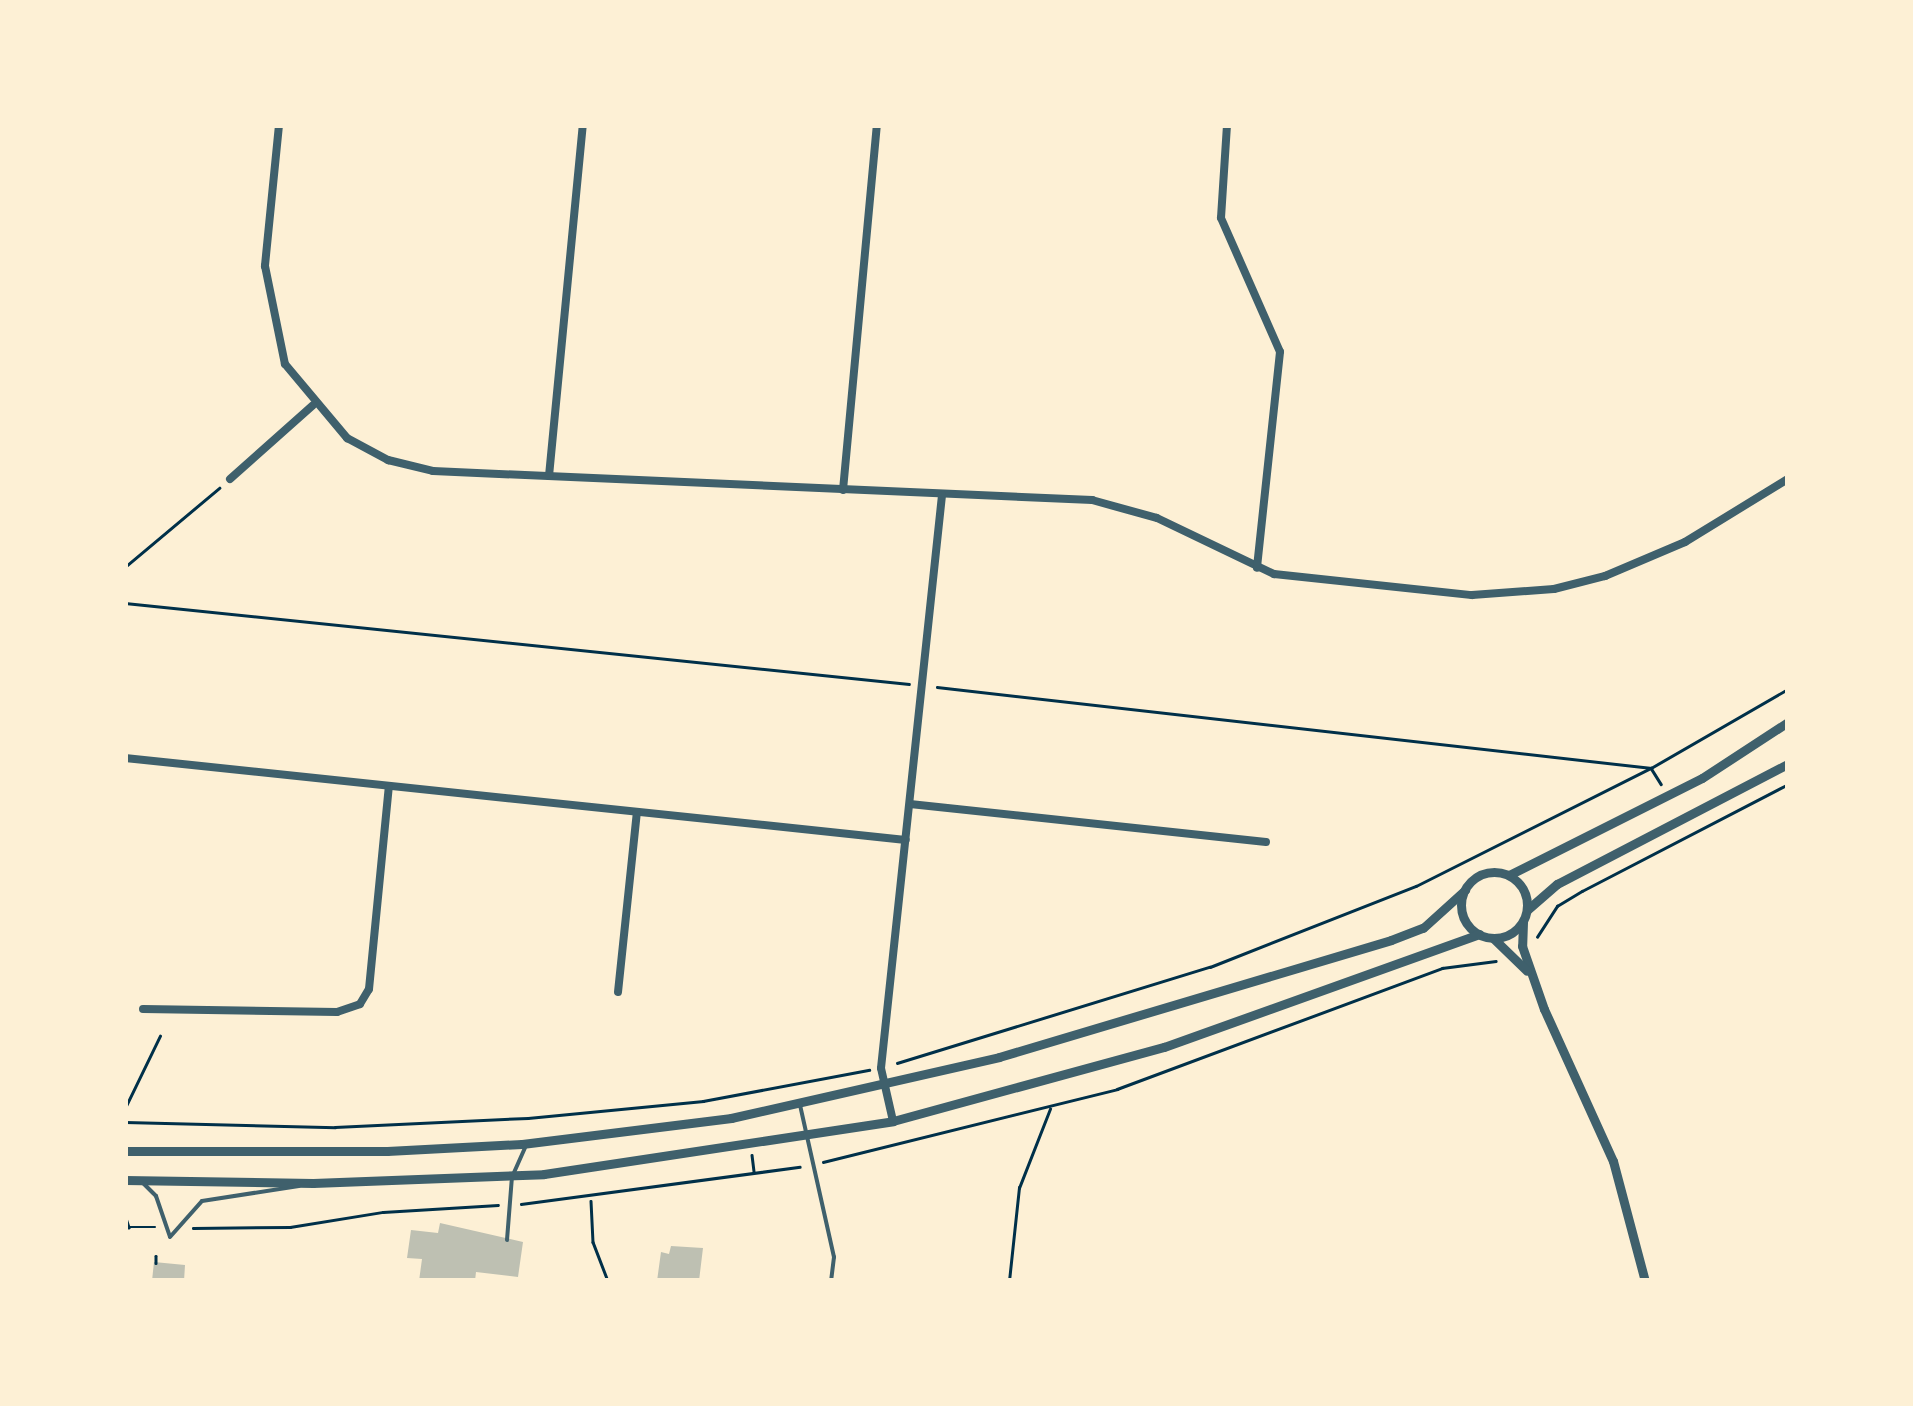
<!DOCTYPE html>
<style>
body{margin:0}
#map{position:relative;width:1913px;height:1406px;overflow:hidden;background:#fdf0d5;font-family:Ubuntu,sans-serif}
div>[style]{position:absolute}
.building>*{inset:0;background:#bec0b2}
.path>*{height:2.5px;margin:-1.25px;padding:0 1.25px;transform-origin:1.25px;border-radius:1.25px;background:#003049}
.service>*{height:4px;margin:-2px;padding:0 2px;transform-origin:2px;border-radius:2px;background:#3f606c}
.minor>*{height:8px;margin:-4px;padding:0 4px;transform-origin:4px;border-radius:4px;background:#3f606c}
.tertiary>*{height:9px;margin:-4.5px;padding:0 4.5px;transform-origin:4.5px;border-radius:4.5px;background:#3f606c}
.tertiary>.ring{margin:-4.5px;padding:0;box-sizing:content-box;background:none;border:9px solid #3f606c;border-radius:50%}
span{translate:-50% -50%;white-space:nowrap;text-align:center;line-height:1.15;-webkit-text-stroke:10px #fdf0d5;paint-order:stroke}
.frame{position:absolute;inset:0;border:128px solid #fdf0d5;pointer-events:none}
</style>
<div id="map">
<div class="building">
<div style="clip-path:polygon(440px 1223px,523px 1242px,518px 1277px,476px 1272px,475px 1281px,419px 1281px,422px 1259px,407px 1258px,411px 1230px,438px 1233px)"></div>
<div style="clip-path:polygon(671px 1246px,703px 1248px,699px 1281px,657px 1281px,661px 1252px,669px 1254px)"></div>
<div style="clip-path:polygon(154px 1262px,185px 1265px,184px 1281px,152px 1281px)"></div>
</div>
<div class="path">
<div style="left:125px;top:567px;width:123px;rotate:-40deg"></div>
<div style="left:125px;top:603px;width:788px;rotate:5.9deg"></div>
<div style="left:937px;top:687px;width:719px;rotate:6.47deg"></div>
<div style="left:1651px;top:768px;width:19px;rotate:58deg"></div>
<div style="left:1537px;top:937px;width:37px;rotate:-57deg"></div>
<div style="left:1557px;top:906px;width:29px;rotate:-31deg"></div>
<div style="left:1582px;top:891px;width:232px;rotate:-27.4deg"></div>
<div style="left:897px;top:1063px;width:327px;rotate:-17.1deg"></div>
<div style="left:1210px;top:967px;width:221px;rotate:-21.5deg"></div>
<div style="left:1416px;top:886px;width:263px;rotate:-26.7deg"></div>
<div style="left:1651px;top:768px;width:158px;rotate:-30deg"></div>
<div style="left:125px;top:1108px;width:80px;rotate:-64.1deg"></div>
<div style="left:125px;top:1122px;width:210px;rotate:1.4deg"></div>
<div style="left:335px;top:1127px;width:193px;rotate:-2.7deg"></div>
<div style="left:528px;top:1118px;width:176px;rotate:-5.5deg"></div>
<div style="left:703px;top:1101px;width:169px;rotate:-10.6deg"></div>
<div style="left:752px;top:1155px;width:17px;rotate:83deg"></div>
<div style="left:823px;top:1162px;width:303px;rotate:-13.9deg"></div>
<div style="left:1117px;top:1089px;width:347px;rotate:-20.4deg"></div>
<div style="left:1442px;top:968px;width:54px;rotate:-7.4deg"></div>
<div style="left:591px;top:1201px;width:41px;rotate:87.2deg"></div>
<div style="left:593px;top:1242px;width:42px;rotate:69deg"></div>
<div style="left:521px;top:1204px;width:281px;rotate:-7.6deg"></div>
<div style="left:125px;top:1215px;width:13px;rotate:72deg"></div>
<div style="left:129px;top:1227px;width:26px"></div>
<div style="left:193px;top:1228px;width:97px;rotate:-0.6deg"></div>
<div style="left:290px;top:1227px;width:94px;rotate:-9.2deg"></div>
<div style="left:383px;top:1212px;width:115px;rotate:-3.5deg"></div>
<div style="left:156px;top:1256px;width:7px;rotate:90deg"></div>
<div style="left:1009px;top:1281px;width:94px;rotate:-83.9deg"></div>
<div style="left:1019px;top:1188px;width:85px;rotate:-68.6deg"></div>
</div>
<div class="service">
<div style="left:800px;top:1105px;width:156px;rotate:77.4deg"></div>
<div style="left:834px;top:1257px;width:24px;rotate:97deg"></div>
<div style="left:144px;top:1184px;width:17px;rotate:45deg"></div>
<div style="left:156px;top:1196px;width:43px;rotate:71.1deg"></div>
<div style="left:170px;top:1237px;width:48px;rotate:-48.4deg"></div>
<div style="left:202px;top:1201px;width:98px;rotate:-8.8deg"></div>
<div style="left:507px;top:1240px;width:63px;rotate:-85.5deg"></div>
<div style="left:512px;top:1177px;width:32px;rotate:-66deg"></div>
</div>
<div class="minor">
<div style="left:279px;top:125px;width:142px;rotate:95.7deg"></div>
<div style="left:265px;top:266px;width:100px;rotate:78.5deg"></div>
<div style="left:285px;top:364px;width:97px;rotate:50deg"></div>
<div style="left:347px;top:438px;width:47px;rotate:28.2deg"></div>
<div style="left:388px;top:460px;width:46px;rotate:13.7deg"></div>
<div style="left:433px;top:471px;width:660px;rotate:2.52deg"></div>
<div style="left:1092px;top:500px;width:67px;rotate:15.5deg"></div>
<div style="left:1157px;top:518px;width:130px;rotate:25.6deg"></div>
<div style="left:1274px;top:574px;width:199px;rotate:6.1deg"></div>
<div style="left:1472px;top:595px;width:82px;rotate:-4.2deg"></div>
<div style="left:1554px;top:589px;width:53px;rotate:-14.3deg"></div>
<div style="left:1605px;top:576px;width:87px;rotate:-23deg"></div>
<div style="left:1685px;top:542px;width:121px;rotate:-31.5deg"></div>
<div style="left:1227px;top:125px;width:93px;rotate:93.7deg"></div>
<div style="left:1221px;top:218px;width:146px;rotate:66.2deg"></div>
<div style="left:1280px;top:352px;width:217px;rotate:96.1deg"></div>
<div style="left:549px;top:476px;width:353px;rotate:-84.5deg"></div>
<div style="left:230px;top:479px;width:111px;rotate:-41.7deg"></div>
<div style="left:843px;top:490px;width:367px;rotate:-84.7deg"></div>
<div style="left:125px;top:758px;width:785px;rotate:5.99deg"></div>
<div style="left:910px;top:804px;width:358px;rotate:6.1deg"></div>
<div style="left:618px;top:992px;width:181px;rotate:-84deg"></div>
<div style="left:143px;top:1009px;width:194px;rotate:0.9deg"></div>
<div style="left:337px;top:1012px;width:24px;rotate:-19deg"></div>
<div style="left:360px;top:1004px;width:17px;rotate:-59deg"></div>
<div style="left:369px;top:989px;width:204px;rotate:-84.4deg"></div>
<div style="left:893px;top:1121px;width:54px;rotate:-102.8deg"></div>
<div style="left:881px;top:1068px;width:576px;rotate:-83.92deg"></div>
</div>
<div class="tertiary">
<div class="ring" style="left:1461px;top:872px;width:57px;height:57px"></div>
<div style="left:1509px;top:875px;width:216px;rotate:-26.7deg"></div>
<div style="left:1702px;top:778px;width:103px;rotate:-33.1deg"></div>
<div style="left:1527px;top:910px;width:40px;rotate:-41deg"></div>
<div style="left:1557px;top:884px;width:260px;rotate:-27.5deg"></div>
<div style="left:1523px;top:922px;width:24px;rotate:92deg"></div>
<div style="left:1522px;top:946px;width:67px;rotate:70.8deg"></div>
<div style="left:1544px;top:1009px;width:167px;rotate:65.6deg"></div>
<div style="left:1613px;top:1161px;width:124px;rotate:75.1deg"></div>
<div style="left:1493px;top:938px;width:47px;rotate:44.1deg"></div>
<div style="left:125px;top:1151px;width:262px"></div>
<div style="left:387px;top:1151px;width:135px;rotate:-3deg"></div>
<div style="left:522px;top:1144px;width:211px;rotate:-7.1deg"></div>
<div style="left:731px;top:1118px;width:275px;rotate:-12.8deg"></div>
<div style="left:999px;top:1057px;width:409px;rotate:-16.6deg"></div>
<div style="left:1391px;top:940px;width:34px;rotate:-21deg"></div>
<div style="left:1423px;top:928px;width:57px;rotate:-42.1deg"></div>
<div style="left:125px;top:1180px;width:188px;rotate:0.9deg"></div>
<div style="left:313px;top:1183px;width:231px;rotate:-2.2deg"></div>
<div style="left:544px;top:1174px;width:353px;rotate:-8.6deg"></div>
<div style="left:893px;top:1121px;width:281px;rotate:-15.3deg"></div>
<div style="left:1164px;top:1047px;width:335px;rotate:-19.7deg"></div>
</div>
<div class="frame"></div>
</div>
